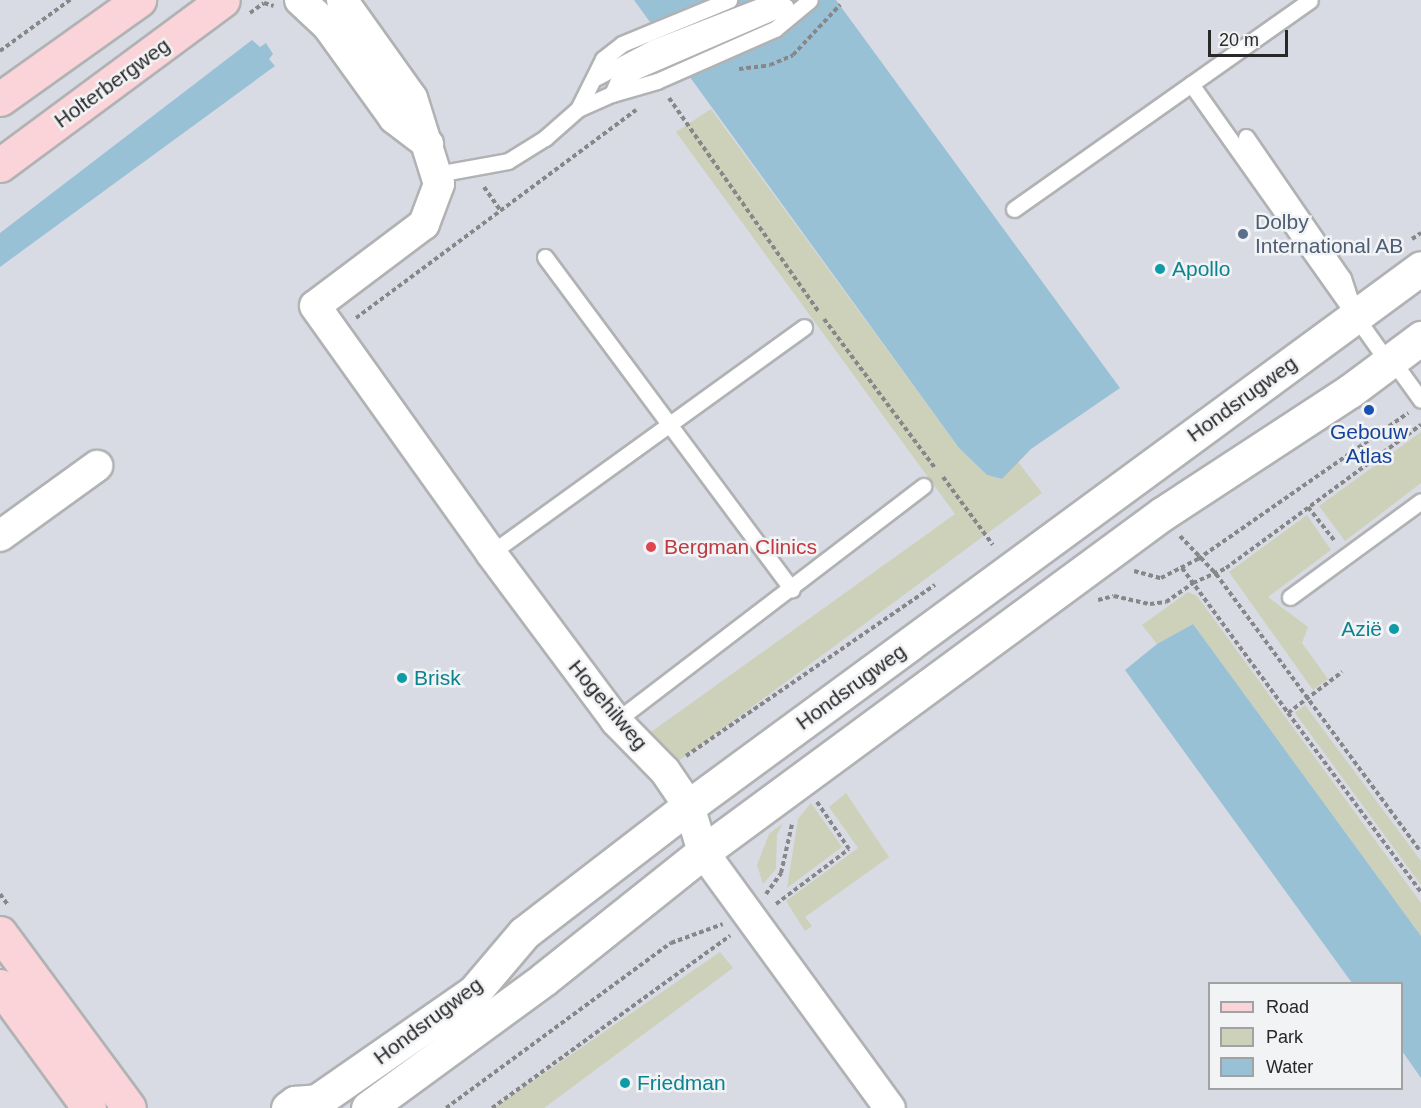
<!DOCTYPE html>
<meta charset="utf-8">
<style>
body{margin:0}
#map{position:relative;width:1421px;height:1108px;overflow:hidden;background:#e5e5e7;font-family:Arial,sans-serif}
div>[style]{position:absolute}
.built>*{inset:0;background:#d8dbe4}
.green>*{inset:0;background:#cdd1b9}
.water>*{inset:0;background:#99c1d6}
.path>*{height:4px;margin-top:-2px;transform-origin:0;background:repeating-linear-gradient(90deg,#878789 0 4.5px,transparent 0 7.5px)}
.roads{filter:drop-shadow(2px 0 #b1b2b4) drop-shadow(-2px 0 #b1b2b4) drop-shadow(0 2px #b1b2b4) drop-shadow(0 -2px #b1b2b4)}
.service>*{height:15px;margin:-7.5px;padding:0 7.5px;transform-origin:7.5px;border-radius:7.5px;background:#fff}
.minor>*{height:30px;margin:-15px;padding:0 15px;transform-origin:15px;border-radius:15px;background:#fff}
.tertiary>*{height:33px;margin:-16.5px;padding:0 16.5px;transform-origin:16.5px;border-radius:16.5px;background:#fff}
.secondary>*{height:33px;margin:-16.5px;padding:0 16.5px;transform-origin:16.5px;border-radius:16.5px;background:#fad4d8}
.dots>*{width:16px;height:16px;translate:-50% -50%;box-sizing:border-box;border:3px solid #f2f3f5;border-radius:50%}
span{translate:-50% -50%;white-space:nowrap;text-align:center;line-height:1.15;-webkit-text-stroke:5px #f2f3f5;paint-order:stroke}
.street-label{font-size:21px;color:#282829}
.service-label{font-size:21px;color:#4e5e75}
.left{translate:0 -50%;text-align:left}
.culture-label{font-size:21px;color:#0d838f}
.right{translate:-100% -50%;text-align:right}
.transit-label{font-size:21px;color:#164399}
.health-label{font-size:21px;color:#be3a42}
.legend{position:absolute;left:1208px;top:982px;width:195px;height:108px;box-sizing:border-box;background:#f2f3f5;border:2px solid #a1a2a3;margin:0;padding:8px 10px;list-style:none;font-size:18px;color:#282829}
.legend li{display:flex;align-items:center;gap:12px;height:30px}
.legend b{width:30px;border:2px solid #a1a2a3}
.scale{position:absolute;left:1208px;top:30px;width:80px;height:27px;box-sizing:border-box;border:3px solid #282829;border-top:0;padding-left:8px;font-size:18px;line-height:21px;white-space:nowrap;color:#282829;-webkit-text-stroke:4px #f2f3f5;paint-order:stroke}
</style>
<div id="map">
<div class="built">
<div style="clip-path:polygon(evenodd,0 0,1421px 0,1421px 1108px,0 1108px,0 0,1210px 984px,1402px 984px,1402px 1088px,1210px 1088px,1210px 984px)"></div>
</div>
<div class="green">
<div style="clip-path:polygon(711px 109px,959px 448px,987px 475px,1001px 479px,1018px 462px,1042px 493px,680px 760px,644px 737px,955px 514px,676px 132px)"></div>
<div style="clip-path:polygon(1421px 432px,1421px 483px,1345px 541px,1319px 506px)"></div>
<div style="clip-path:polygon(1307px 515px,1331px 550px,1268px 597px,1308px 627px,1302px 643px,1328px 679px,1313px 690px,1229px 572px)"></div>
<div style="clip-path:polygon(1188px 592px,1197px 596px,1421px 903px,1421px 936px,1193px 624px,1157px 644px,1142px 625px)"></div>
<div style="clip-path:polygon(1305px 705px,1421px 861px,1421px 885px,1295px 713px)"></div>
<div style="clip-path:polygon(846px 793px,889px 857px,805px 917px,812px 926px,805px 931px,786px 901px,858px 848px,829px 807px)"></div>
<div style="clip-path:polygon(811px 803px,842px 847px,787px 888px,798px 819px)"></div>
<div style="clip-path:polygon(783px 823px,777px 835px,776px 869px,763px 884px,757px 865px,769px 834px)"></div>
<div style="clip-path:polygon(720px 952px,733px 968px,544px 1108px,494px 1108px)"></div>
</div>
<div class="water">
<div style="clip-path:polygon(634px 0,836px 0,1120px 388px,1031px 449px,1002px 479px,987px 475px,959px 448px)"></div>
<div style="clip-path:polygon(252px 40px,260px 47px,266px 43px,273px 54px,269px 59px,275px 66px,0 267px,0 233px)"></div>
<div style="clip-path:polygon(1193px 624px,1421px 936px,1421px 1078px,1402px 1051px,1402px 984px,1352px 983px,1125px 670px,1157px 644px)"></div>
</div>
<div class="path">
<div style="left:250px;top:13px;width:17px;rotate:-36deg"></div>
<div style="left:264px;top:3px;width:10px;rotate:17deg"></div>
<div style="left:0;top:51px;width:87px;rotate:-36.1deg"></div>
<div style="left:739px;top:69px;width:31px;rotate:-7deg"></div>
<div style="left:770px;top:65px;width:25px;rotate:-23deg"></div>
<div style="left:793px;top:55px;width:69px;rotate:-46.8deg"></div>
<div style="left:669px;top:98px;width:260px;rotate:55deg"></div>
<div style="left:484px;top:187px;width:29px;rotate:55deg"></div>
<div style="left:1412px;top:239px;width:11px;rotate:-34deg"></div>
<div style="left:356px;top:318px;width:349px;rotate:-36.6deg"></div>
<div style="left:824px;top:319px;width:187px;rotate:53.3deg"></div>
<div style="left:943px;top:477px;width:84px;rotate:53.7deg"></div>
<div style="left:1308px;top:507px;width:42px;rotate:51.8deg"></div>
<div style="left:1180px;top:536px;width:52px;rotate:46.5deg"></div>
<div style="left:1216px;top:574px;width:345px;rotate:53.6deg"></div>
<div style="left:1182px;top:568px;width:180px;rotate:53.8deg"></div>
<div style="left:1288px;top:713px;width:68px;rotate:-37.2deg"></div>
<div style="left:1134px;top:571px;width:28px;rotate:15deg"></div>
<div style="left:1161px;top:578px;width:42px;rotate:-27.2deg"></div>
<div style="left:1198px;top:559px;width:256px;rotate:-34.8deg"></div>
<div style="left:1098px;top:600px;width:16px;rotate:-14deg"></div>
<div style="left:1114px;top:596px;width:37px;rotate:13deg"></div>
<div style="left:1150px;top:604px;width:16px;rotate:-7deg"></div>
<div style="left:1166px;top:602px;width:33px;rotate:-35deg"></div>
<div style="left:1193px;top:583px;width:36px;rotate:-24deg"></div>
<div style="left:1226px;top:568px;width:242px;rotate:-36.3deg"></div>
<div style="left:1288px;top:713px;width:223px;rotate:53.4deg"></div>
<div style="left:686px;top:756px;width:302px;rotate:-34.5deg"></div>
<div style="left:0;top:894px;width:14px;rotate:54deg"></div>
<div style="left:766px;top:894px;width:26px;rotate:-54deg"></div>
<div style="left:781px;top:873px;width:50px;rotate:-77.3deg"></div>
<div style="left:776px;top:904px;width:91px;rotate:-37deg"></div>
<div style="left:849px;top:849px;width:57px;rotate:-124.2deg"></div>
<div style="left:446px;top:1108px;width:279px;rotate:-36.3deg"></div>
<div style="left:671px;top:943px;width:55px;rotate:-20.1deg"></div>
<div style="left:492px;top:1108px;width:294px;rotate:-35.9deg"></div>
</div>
<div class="roads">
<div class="service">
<div style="left:597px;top:77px;width:64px;rotate:-27.8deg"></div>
<div style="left:654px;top:47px;width:130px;rotate:-21.2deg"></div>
<div style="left:1191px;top:84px;width:341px;rotate:54.7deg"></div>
<div style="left:612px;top:94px;width:12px;rotate:-66deg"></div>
<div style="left:617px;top:83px;width:22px;rotate:-32deg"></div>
<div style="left:636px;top:71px;width:163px;rotate:-23.4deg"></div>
<div style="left:578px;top:109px;width:56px;rotate:-63.4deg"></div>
<div style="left:603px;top:59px;width:24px;rotate:-38deg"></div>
<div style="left:622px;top:44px;width:116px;rotate:-22.4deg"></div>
<div style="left:1246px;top:137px;width:171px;rotate:55.5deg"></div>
<div style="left:1343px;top:278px;width:22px;rotate:72deg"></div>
<div style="left:437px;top:174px;width:72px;rotate:-10.4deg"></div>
<div style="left:508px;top:161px;width:44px;rotate:-31.9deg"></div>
<div style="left:545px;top:138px;width:44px;rotate:-41.3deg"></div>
<div style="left:578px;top:109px;width:37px;rotate:-24deg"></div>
<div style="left:612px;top:94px;width:47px;rotate:-16.1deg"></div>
<div style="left:657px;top:81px;width:129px;rotate:-23.8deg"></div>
<div style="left:775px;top:29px;width:45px;rotate:-39.6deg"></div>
<div style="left:1014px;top:209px;width:362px;rotate:-35.2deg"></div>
<div style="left:545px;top:257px;width:414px;rotate:53.4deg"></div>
<div style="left:1392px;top:360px;width:49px;rotate:54.1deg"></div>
<div style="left:491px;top:553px;width:386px;rotate:-35.8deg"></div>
<div style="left:1290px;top:597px;width:162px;rotate:-36.2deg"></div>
<div style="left:616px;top:721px;width:387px;rotate:-37.4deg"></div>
</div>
<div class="minor">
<div style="left:300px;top:0;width:37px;rotate:43deg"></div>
<div style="left:327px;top:25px;width:115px;rotate:54.2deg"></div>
<div style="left:394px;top:118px;width:43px;rotate:37.4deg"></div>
<div style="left:342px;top:0;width:120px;rotate:54.5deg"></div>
<div style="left:412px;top:98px;width:90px;rotate:72.6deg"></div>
<div style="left:439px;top:184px;width:43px;rotate:110.6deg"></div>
<div style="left:424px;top:224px;width:136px;rotate:143deg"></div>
<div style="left:315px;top:306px;width:303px;rotate:54.5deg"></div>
<div style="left:491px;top:553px;width:209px;rotate:53.3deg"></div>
<div style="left:616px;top:721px;width:70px;rotate:45.6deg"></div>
<div style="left:665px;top:771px;width:42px;rotate:55.6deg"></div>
<div style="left:689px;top:806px;width:48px;rotate:73.1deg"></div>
<div style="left:703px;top:852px;width:317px;rotate:53.9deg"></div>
<div style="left:0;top:536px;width:120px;rotate:-35.8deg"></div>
</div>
<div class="tertiary">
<div style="left:288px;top:1108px;width:9px;rotate:-36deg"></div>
<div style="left:295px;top:1103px;width:22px;rotate:-5deg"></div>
<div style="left:317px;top:1101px;width:191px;rotate:-34.8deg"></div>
<div style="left:474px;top:992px;width:77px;rotate:-49.7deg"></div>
<div style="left:524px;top:933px;width:208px;rotate:-37.6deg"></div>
<div style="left:689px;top:806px;width:908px;rotate:-36.31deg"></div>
<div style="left:368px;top:1108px;width:218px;rotate:-36.2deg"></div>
<div style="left:544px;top:979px;width:203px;rotate:-38.6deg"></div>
<div style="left:703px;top:852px;width:570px;rotate:-36.37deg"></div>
<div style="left:1162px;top:514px;width:225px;rotate:-33.2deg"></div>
<div style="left:1350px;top:391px;width:89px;rotate:-36.7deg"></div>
</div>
<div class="secondary">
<div style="left:0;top:99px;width:171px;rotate:-35.5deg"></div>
<div style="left:0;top:165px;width:277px;rotate:-36.5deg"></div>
<div style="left:0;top:933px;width:217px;rotate:53.6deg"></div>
<div style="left:0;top:986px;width:151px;rotate:53.9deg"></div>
</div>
</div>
<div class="dots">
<div style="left:1243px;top:234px;background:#5c6f8a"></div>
<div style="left:1160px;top:269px;background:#0f9aa8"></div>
<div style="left:1369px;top:410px;background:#1a4fb4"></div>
<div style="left:651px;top:547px;background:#e0444e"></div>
<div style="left:1394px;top:629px;background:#0f9aa8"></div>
<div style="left:402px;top:678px;background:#0f9aa8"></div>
<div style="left:625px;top:1083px;background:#0f9aa8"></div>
</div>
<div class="street-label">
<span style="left:112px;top:83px;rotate:-36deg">Holterbergweg</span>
<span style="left:1242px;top:399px;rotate:-36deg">Hondsrugweg</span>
<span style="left:851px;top:687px;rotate:-36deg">Hondsrugweg</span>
<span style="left:608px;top:705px;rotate:50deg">Hogehilweg</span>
<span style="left:428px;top:1021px;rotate:-37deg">Hondsrugweg</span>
</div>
<div class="service-label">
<span class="left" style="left:1255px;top:234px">Dolby<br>International AB</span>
</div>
<div class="culture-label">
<span class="left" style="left:1172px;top:269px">Apollo</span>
<span class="right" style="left:1382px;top:629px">Azië</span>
<span class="left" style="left:414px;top:678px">Brisk</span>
<span class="left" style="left:637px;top:1083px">Friedman</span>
</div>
<div class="transit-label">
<span style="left:1369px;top:444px">Gebouw<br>Atlas</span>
</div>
<div class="health-label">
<span class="left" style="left:664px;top:547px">Bergman Clinics</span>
</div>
<ul class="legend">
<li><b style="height:8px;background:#fad4d8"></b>Road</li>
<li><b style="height:16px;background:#cdd1b9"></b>Park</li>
<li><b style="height:16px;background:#99c1d6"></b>Water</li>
</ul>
<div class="scale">20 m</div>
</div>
